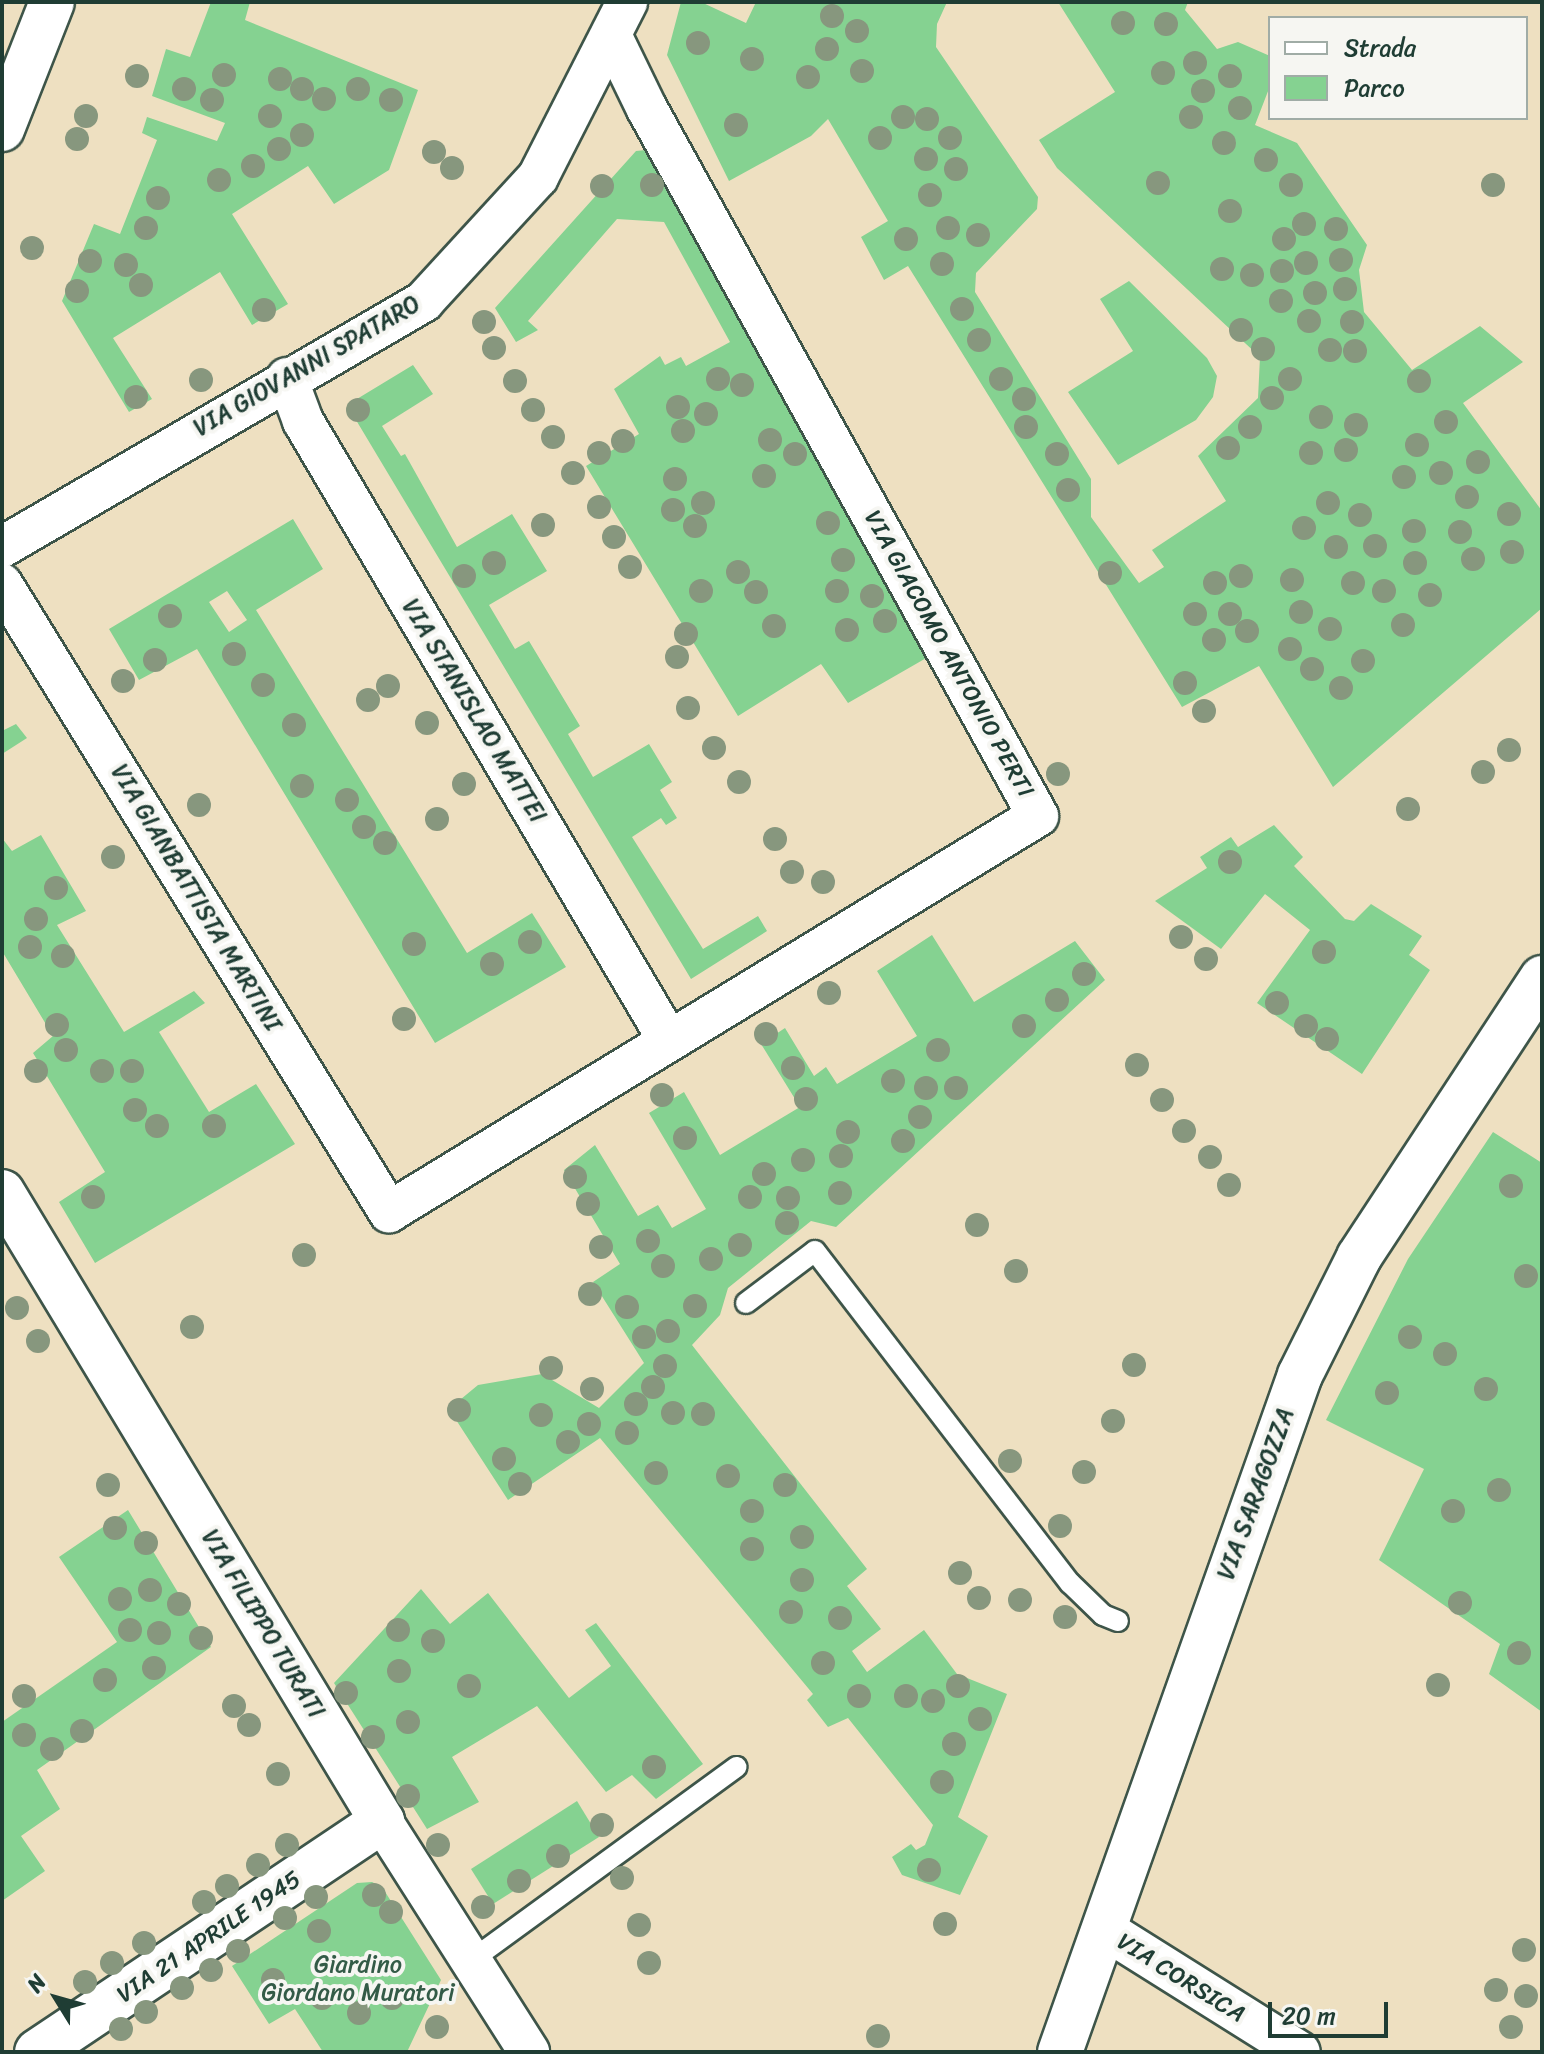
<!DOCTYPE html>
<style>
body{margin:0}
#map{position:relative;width:1544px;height:2054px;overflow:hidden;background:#eee0c1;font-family:Sriracha,sans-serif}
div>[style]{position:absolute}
.green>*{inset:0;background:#85d291}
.roads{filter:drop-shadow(2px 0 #3e5549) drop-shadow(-2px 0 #3e5549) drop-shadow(0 2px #3e5549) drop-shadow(0 -2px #3e5549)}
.service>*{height:20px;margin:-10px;padding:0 10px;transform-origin:10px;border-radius:10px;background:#fff}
.minor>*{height:40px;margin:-20px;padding:0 20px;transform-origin:20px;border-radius:20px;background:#fff}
.tertiary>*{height:44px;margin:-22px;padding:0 22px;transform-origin:22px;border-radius:22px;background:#fff}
.primary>*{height:44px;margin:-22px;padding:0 22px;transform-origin:22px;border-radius:22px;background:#fff}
.trees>*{width:24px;height:24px;margin:-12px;border-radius:50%;background:#87977e}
span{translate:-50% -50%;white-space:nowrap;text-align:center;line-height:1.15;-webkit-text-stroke:8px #f6f6f2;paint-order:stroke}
.street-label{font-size:24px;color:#1f3d34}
.park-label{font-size:24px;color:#335b47}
.frame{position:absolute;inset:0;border:4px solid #1f3d34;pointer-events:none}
.legend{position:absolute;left:1268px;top:16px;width:260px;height:104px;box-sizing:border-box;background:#f6f6f2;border:2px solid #a0aca6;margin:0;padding:10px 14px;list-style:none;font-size:24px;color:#1f3d34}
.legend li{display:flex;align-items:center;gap:16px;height:40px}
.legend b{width:40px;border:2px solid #a0aca6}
.north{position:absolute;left:16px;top:1958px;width:80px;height:80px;-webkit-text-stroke:6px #f6f6f2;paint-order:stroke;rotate:307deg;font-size:22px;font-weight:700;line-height:32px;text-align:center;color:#1f3d34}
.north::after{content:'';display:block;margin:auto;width:28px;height:36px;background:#1f3d34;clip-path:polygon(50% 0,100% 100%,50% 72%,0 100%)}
.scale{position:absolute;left:1268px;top:2002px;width:120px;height:36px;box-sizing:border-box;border:4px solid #1f3d34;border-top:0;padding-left:10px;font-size:24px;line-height:28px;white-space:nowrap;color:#1f3d34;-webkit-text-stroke:6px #f6f6f2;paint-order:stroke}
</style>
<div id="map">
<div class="green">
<div style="clip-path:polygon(211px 2px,250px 2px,245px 20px,418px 90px,389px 170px,334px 204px,308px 166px,232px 214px,288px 304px,252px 325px,220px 272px,113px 338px,152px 399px,129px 412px,62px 301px,94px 224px,120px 234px,157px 140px,142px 133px,147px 117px,217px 141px,225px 123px,152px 96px,166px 49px,190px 57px)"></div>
<div style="clip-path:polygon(681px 2px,701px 2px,746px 23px,756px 2px,947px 2px,937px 24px,936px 47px,1038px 197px,1037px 209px,976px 273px,975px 292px,1091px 479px,1091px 517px,1139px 583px,1164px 567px,1152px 550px,1226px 501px,1198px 456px,1258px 398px,1260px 357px,1057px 168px,1039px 140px,1115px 92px,1058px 2px,1188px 2px,1185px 10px,1217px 49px,1238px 42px,1270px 56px,1270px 86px,1255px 125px,1297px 143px,1367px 245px,1359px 270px,1364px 312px,1412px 370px,1480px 326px,1523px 362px,1463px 403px,1542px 511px,1542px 608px,1333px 787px,1259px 666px,1182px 707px,908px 266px,884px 280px,861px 237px,888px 221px,828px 119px,811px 136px,729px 181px,667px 55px)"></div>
<div style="clip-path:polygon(646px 150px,928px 657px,848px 703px,821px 664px,738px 716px,586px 466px,639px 434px,614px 389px,660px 356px,665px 365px,681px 357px,686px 366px,730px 342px,664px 222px,617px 219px,528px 321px,538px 330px,516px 342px,495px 308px,636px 151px)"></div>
<div style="clip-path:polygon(1129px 281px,1207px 358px,1217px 376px,1213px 397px,1196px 420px,1118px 465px,1068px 392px,1133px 351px,1100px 299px)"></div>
<div style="clip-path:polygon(413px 365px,433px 394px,382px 426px,401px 456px,405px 454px,457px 547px,512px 514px,547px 571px,489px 605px,515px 649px,529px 641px,580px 726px,568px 734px,593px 777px,649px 744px,672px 782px,660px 790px,677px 818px,666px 825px,661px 818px,632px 837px,703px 949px,758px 916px,767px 931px,691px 979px,347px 405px)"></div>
<div style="clip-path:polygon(evenodd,293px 519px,323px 569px,256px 610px,467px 953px,532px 913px,566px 967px,435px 1043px,197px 649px,139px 680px,109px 629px,293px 519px,227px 591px,247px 620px,229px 632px,209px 602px,227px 591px)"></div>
<div style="clip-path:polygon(16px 724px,27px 738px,2px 754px,2px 731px)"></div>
<div style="clip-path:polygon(1274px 825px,1303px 857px,1294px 866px,1345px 919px,1354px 921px,1371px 904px,1422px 936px,1409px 955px,1430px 970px,1362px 1074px,1257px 1003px,1310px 930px,1265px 894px,1221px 949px,1155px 901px,1207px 868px,1200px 857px,1231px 837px,1238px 847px)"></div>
<div style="clip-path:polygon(41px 835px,86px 911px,57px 925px,124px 1032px,194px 991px,205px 1003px,159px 1032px,209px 1112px,256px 1084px,295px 1144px,95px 1263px,59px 1202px,105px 1172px,33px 1053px,53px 1036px,2px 951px,2px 838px,12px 851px)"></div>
<div style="clip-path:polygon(932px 935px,974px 1002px,1075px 941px,1105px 980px,836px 1227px,811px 1221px,728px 1288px,720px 1315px,692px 1345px,867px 1569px,847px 1586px,881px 1629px,852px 1651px,867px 1672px,924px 1630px,957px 1674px,1007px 1694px,958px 1817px,988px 1836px,960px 1895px,902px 1875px,892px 1857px,911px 1844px,916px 1850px,925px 1845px,933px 1825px,848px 1718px,828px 1727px,807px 1700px,813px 1694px,600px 1438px,508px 1500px,449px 1409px,478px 1385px,542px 1374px,599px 1408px,644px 1363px,593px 1282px,620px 1264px,564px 1170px,595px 1145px,638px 1216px,658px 1205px,672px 1228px,706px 1209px,649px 1113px,684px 1092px,720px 1155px,800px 1107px,761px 1044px,785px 1028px,814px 1076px,826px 1067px,837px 1084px,917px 1036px,877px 971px)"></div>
<div style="clip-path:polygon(1493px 1132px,1542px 1163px,1542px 1712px,1489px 1674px,1500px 1644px,1379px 1560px,1424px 1469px,1326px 1420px,1408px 1259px)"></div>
<div style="clip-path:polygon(128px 1510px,211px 1647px,37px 1770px,60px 1809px,21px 1836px,45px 1871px,2px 1901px,2px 1722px,117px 1642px,59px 1557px)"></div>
<div style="clip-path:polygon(421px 1589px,450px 1624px,488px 1593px,569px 1698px,611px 1666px,585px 1630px,596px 1623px,703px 1764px,656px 1799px,632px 1775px,606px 1792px,537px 1706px,452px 1757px,479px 1802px,427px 1829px,334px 1683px)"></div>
<div style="clip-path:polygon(577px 1801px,599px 1837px,493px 1904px,471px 1869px)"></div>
<div style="clip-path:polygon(372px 1882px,382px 1887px,441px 1980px,407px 2052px,323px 2052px,295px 2009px,269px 2024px,232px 1966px,357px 1883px)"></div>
</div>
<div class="roads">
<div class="service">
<div style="left:746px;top:1303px;width:86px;rotate:-37deg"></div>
<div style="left:815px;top:1251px;width:419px;rotate:52.5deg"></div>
<div style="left:1070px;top:1583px;width:46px;rotate:44.1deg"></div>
<div style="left:1103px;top:1615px;width:16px;rotate:22deg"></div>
<div style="left:469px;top:1962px;width:331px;rotate:-36.1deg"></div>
</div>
<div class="minor">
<div style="left:287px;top:378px;width:46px;rotate:69.6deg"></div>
<div style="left:303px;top:421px;width:720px;rotate:59.45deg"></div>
<div style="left:2px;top:547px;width:488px;rotate:-30.2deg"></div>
<div style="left:424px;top:301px;width:168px;rotate:-47.4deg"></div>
<div style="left:538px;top:177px;width:196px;rotate:-63deg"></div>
<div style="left:2px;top:584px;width:738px;rotate:58.36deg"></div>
<div style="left:389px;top:1212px;width:760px;rotate:-31.39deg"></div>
<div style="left:1038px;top:816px;width:808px;rotate:-118.94deg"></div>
<div style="left:647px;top:109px;width:82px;rotate:-115.9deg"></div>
<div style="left:382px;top:1821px;width:274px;rotate:57.5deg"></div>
<div style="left:1104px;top:1929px;width:231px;rotate:32.1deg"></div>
</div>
<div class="tertiary">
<div style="left:2px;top:129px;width:136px;rotate:-68.5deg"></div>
<div style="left:2px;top:1192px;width:735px;rotate:58.86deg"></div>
<div style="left:382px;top:1821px;width:415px;rotate:146.2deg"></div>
</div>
<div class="primary">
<div style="left:1060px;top:2052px;width:718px;rotate:-70.48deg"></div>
<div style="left:1300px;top:1375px;width:132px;rotate:-63.4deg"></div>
<div style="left:1359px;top:1257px;width:334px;rotate:-56.7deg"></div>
</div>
</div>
<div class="trees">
<div style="left:832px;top:16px"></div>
<div style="left:1123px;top:23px"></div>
<div style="left:1166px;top:24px"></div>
<div style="left:857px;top:31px"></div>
<div style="left:698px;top:43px"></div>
<div style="left:827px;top:49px"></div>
<div style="left:752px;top:59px"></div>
<div style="left:1195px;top:63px"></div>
<div style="left:862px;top:71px"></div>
<div style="left:1163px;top:73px"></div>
<div style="left:224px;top:75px"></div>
<div style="left:137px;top:76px"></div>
<div style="left:1230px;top:76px"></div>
<div style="left:808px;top:77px"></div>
<div style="left:280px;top:79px"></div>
<div style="left:184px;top:89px"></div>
<div style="left:302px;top:89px"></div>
<div style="left:358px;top:89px"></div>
<div style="left:1203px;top:91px"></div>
<div style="left:324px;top:99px"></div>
<div style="left:212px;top:100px"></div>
<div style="left:391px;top:100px"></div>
<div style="left:1240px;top:108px"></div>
<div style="left:86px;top:116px"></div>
<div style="left:270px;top:116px"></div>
<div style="left:903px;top:117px"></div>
<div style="left:1191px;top:117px"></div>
<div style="left:927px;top:119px"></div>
<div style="left:736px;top:125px"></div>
<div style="left:302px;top:135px"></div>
<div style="left:880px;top:138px"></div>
<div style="left:950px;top:138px"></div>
<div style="left:77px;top:139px"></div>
<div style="left:1224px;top:143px"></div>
<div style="left:279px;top:149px"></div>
<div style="left:434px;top:152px"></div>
<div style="left:926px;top:159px"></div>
<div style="left:1266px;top:160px"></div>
<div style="left:253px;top:166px"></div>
<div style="left:452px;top:168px"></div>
<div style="left:956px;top:169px"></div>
<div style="left:219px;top:180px"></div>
<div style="left:1158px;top:183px"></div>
<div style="left:652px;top:185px"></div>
<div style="left:1291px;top:185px"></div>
<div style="left:1493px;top:185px"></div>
<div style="left:602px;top:186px"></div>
<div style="left:930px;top:195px"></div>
<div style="left:158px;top:198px"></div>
<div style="left:1230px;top:211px"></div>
<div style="left:1304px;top:224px"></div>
<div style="left:146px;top:228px"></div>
<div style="left:948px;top:228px"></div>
<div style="left:1336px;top:229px"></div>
<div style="left:978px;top:235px"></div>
<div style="left:906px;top:239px"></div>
<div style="left:1284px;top:239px"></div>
<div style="left:32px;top:248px"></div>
<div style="left:1341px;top:260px"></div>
<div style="left:90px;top:261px"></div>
<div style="left:1306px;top:263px"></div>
<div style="left:942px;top:264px"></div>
<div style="left:126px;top:265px"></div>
<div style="left:1222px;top:269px"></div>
<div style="left:1282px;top:271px"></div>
<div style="left:1252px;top:275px"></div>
<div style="left:141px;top:285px"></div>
<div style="left:1345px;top:289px"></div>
<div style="left:77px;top:291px"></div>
<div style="left:1315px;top:293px"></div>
<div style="left:1281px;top:301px"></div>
<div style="left:962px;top:309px"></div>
<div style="left:264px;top:310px"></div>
<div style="left:1309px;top:321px"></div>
<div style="left:484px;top:322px"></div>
<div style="left:1352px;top:322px"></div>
<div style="left:1241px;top:330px"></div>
<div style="left:979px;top:340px"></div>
<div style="left:494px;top:348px"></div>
<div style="left:1263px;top:349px"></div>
<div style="left:1330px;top:350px"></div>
<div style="left:1355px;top:351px"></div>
<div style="left:718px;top:379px"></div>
<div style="left:1001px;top:379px"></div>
<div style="left:1290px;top:379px"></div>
<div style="left:201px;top:380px"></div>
<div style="left:515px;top:381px"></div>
<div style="left:1419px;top:381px"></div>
<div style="left:742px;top:385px"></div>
<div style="left:136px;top:397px"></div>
<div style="left:1272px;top:398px"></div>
<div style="left:1024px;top:399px"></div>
<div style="left:678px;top:407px"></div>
<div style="left:358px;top:410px"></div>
<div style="left:533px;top:410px"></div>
<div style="left:706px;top:414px"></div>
<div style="left:1321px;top:417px"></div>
<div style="left:1446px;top:422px"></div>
<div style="left:1356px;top:425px"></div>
<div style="left:1026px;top:427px"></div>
<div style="left:1250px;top:427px"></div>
<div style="left:683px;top:431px"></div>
<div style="left:553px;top:437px"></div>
<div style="left:770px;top:440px"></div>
<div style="left:623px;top:441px"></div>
<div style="left:1417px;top:445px"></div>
<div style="left:1228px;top:448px"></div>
<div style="left:1346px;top:450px"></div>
<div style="left:599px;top:453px"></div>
<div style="left:1311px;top:453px"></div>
<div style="left:795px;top:454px"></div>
<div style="left:1057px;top:454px"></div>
<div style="left:1478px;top:462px"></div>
<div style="left:573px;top:473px"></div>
<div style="left:1441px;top:473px"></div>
<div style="left:764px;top:476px"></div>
<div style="left:1404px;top:477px"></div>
<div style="left:675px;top:479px"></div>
<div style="left:1068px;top:490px"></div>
<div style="left:1467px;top:497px"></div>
<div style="left:703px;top:503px"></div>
<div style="left:1328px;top:503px"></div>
<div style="left:599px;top:507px"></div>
<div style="left:673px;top:510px"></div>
<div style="left:1509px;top:514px"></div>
<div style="left:1360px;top:515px"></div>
<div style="left:828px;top:523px"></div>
<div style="left:543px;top:525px"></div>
<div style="left:695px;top:526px"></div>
<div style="left:1304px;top:528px"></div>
<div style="left:1414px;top:531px"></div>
<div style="left:1460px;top:532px"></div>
<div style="left:614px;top:537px"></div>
<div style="left:1375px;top:546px"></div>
<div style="left:1336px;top:547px"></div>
<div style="left:1512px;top:552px"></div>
<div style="left:1473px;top:559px"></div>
<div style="left:843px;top:560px"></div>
<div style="left:494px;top:563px"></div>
<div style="left:1415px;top:563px"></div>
<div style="left:630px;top:567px"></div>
<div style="left:738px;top:572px"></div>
<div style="left:1110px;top:573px"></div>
<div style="left:464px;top:576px"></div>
<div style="left:1241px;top:576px"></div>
<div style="left:1292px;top:580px"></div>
<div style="left:1215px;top:583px"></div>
<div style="left:1353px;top:583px"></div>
<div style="left:701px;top:591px"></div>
<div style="left:837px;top:591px"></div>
<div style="left:1384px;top:591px"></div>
<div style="left:756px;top:592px"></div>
<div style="left:1430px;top:595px"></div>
<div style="left:872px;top:596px"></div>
<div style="left:1301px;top:612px"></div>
<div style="left:1195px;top:614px"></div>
<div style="left:1230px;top:614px"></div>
<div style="left:170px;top:616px"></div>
<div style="left:885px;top:621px"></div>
<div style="left:1403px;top:625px"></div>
<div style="left:774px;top:626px"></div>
<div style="left:1330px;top:629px"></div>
<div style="left:847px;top:630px"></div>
<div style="left:1247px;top:631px"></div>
<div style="left:686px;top:634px"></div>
<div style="left:1214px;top:640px"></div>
<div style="left:1290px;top:649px"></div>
<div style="left:234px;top:654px"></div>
<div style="left:677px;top:657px"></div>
<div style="left:155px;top:660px"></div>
<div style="left:1363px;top:661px"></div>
<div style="left:1312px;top:669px"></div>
<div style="left:123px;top:681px"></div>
<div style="left:1185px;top:683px"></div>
<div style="left:263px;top:685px"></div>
<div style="left:388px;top:686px"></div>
<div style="left:1341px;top:688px"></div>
<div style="left:368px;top:700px"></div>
<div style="left:688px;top:708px"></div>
<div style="left:1204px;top:711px"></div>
<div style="left:427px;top:723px"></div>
<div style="left:294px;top:725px"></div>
<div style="left:714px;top:748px"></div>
<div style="left:1509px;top:750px"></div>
<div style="left:1483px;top:772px"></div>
<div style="left:1058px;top:774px"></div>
<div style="left:739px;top:782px"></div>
<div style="left:464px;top:784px"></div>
<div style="left:302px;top:786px"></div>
<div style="left:347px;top:800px"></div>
<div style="left:199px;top:805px"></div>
<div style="left:1408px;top:809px"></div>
<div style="left:437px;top:819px"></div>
<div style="left:364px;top:827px"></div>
<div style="left:775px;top:839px"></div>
<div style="left:385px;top:843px"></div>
<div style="left:113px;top:857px"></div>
<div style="left:1230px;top:862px"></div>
<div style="left:792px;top:872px"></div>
<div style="left:823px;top:882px"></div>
<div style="left:56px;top:888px"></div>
<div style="left:36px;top:919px"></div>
<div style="left:1181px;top:937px"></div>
<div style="left:530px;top:942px"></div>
<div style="left:414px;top:944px"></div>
<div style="left:30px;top:947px"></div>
<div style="left:1324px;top:952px"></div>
<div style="left:63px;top:956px"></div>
<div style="left:1206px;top:959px"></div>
<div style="left:492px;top:964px"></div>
<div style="left:1084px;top:974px"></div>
<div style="left:829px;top:993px"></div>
<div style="left:1057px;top:1000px"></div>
<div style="left:1277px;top:1003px"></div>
<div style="left:404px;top:1019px"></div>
<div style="left:57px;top:1025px"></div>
<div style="left:1024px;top:1026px"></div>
<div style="left:1306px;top:1026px"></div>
<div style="left:766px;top:1034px"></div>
<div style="left:1327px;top:1039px"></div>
<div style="left:66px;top:1050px"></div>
<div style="left:938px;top:1050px"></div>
<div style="left:1137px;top:1065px"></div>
<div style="left:793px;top:1068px"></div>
<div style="left:36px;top:1071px"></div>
<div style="left:102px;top:1071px"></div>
<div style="left:132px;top:1071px"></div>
<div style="left:893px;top:1081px"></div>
<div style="left:926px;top:1088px"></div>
<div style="left:956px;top:1088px"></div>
<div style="left:662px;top:1095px"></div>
<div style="left:806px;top:1099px"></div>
<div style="left:1162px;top:1100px"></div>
<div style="left:135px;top:1110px"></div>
<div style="left:920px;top:1117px"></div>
<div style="left:157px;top:1126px"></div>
<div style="left:214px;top:1126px"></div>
<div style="left:1184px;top:1131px"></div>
<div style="left:848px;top:1132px"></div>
<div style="left:685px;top:1138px"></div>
<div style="left:903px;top:1141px"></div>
<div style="left:841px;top:1156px"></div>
<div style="left:1210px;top:1157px"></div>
<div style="left:803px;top:1160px"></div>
<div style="left:764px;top:1174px"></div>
<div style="left:575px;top:1177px"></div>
<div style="left:1229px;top:1185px"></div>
<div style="left:1511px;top:1186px"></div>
<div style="left:840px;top:1193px"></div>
<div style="left:93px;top:1197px"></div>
<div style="left:750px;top:1197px"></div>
<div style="left:788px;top:1198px"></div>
<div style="left:588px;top:1204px"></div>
<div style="left:787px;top:1223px"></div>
<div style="left:977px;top:1225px"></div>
<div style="left:648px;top:1241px"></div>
<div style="left:740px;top:1245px"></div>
<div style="left:601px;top:1247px"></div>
<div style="left:304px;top:1255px"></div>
<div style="left:711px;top:1259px"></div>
<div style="left:663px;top:1266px"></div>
<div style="left:1016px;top:1271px"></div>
<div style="left:1526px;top:1276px"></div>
<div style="left:590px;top:1294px"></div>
<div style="left:695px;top:1306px"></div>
<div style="left:627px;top:1307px"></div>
<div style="left:17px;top:1308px"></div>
<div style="left:192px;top:1327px"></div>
<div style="left:668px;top:1331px"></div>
<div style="left:644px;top:1337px"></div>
<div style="left:1410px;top:1337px"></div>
<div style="left:38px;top:1341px"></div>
<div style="left:1445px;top:1354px"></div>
<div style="left:1134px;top:1365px"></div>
<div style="left:665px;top:1366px"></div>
<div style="left:551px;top:1368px"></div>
<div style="left:653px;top:1387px"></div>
<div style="left:592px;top:1389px"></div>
<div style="left:1486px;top:1389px"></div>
<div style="left:1387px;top:1393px"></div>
<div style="left:636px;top:1404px"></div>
<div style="left:459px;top:1410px"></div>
<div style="left:673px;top:1413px"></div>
<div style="left:703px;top:1414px"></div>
<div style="left:541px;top:1415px"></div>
<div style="left:1113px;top:1421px"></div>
<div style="left:589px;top:1424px"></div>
<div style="left:627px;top:1433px"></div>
<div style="left:568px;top:1442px"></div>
<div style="left:504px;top:1459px"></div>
<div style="left:1010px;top:1461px"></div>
<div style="left:1084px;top:1472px"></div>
<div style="left:656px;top:1473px"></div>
<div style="left:728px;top:1476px"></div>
<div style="left:520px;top:1484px"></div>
<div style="left:108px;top:1485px"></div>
<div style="left:785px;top:1485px"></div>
<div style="left:1499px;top:1490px"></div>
<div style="left:752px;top:1511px"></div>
<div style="left:1453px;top:1511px"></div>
<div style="left:1060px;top:1526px"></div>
<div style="left:115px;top:1528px"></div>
<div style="left:802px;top:1537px"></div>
<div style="left:146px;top:1543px"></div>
<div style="left:752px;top:1549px"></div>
<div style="left:960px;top:1573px"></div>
<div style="left:802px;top:1580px"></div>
<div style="left:150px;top:1590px"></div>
<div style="left:979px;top:1598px"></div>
<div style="left:120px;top:1599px"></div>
<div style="left:1020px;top:1600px"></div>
<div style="left:1460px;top:1603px"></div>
<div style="left:179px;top:1604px"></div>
<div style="left:791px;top:1612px"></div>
<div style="left:1065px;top:1617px"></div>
<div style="left:840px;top:1618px"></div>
<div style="left:130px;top:1630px"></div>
<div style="left:398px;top:1630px"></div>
<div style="left:159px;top:1633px"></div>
<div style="left:201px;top:1638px"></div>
<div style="left:433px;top:1641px"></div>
<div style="left:1519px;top:1653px"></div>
<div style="left:823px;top:1663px"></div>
<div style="left:154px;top:1668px"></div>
<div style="left:399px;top:1671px"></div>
<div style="left:105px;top:1680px"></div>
<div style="left:1438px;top:1685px"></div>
<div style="left:469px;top:1686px"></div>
<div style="left:958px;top:1686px"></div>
<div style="left:346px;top:1693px"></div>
<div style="left:24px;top:1696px"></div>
<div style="left:859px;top:1696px"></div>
<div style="left:906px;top:1696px"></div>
<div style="left:933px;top:1701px"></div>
<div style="left:234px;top:1706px"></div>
<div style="left:980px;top:1719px"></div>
<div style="left:408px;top:1722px"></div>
<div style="left:249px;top:1725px"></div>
<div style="left:82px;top:1731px"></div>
<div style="left:24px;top:1735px"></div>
<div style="left:373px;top:1737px"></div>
<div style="left:954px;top:1744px"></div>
<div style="left:52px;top:1749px"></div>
<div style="left:654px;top:1767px"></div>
<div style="left:278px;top:1774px"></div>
<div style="left:942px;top:1782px"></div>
<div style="left:408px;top:1796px"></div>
<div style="left:602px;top:1825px"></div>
<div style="left:287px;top:1845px"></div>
<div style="left:438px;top:1845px"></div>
<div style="left:558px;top:1856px"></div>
<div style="left:258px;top:1865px"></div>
<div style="left:929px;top:1870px"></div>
<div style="left:622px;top:1878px"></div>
<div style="left:519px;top:1881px"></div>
<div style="left:227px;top:1886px"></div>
<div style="left:374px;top:1895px"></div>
<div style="left:316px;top:1897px"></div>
<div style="left:204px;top:1902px"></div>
<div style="left:483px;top:1907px"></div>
<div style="left:391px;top:1912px"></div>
<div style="left:285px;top:1918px"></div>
<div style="left:945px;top:1924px"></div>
<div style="left:639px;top:1925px"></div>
<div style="left:319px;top:1931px"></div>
<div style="left:144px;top:1943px"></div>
<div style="left:1524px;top:1950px"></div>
<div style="left:238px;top:1951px"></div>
<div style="left:112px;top:1963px"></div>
<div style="left:649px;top:1963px"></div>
<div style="left:211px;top:1970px"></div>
<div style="left:273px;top:1980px"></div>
<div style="left:85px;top:1982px"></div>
<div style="left:182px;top:1988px"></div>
<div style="left:1496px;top:1990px"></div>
<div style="left:1526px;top:1996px"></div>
<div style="left:322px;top:1998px"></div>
<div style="left:392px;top:1998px"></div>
<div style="left:146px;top:2012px"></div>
<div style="left:359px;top:2013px"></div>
<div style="left:437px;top:2027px"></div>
<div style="left:1511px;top:2027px"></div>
<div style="left:121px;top:2029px"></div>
<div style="left:878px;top:2036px"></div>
</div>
<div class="street-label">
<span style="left:307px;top:366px;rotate:-30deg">VIA GIOVANNI SPATARO</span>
<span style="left:949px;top:654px;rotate:61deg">VIA GIACOMO ANTONIO PERTI</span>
<span style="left:474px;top:711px;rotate:59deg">VIA STANISLAO MATTEI</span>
<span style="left:196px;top:898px;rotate:59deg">VIA GIANBATTISTA MARTINI</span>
<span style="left:1256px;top:1494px;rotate:-70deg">VIA SARAGOZZA</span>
<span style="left:263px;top:1624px;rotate:59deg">VIA FILIPPO TURATI</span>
<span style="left:209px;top:1937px;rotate:-34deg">VIA 21 APRILE 1945</span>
<span style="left:1181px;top:1978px;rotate:32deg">VIA CORSICA</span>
</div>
<div class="park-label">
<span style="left:358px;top:1979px">Giardino<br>Giordano Muratori</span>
</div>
<div class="frame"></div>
<ul class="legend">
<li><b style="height:10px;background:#fff"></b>Strada</li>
<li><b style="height:22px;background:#85d291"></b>Parco</li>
</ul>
<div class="north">N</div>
<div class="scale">20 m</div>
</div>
